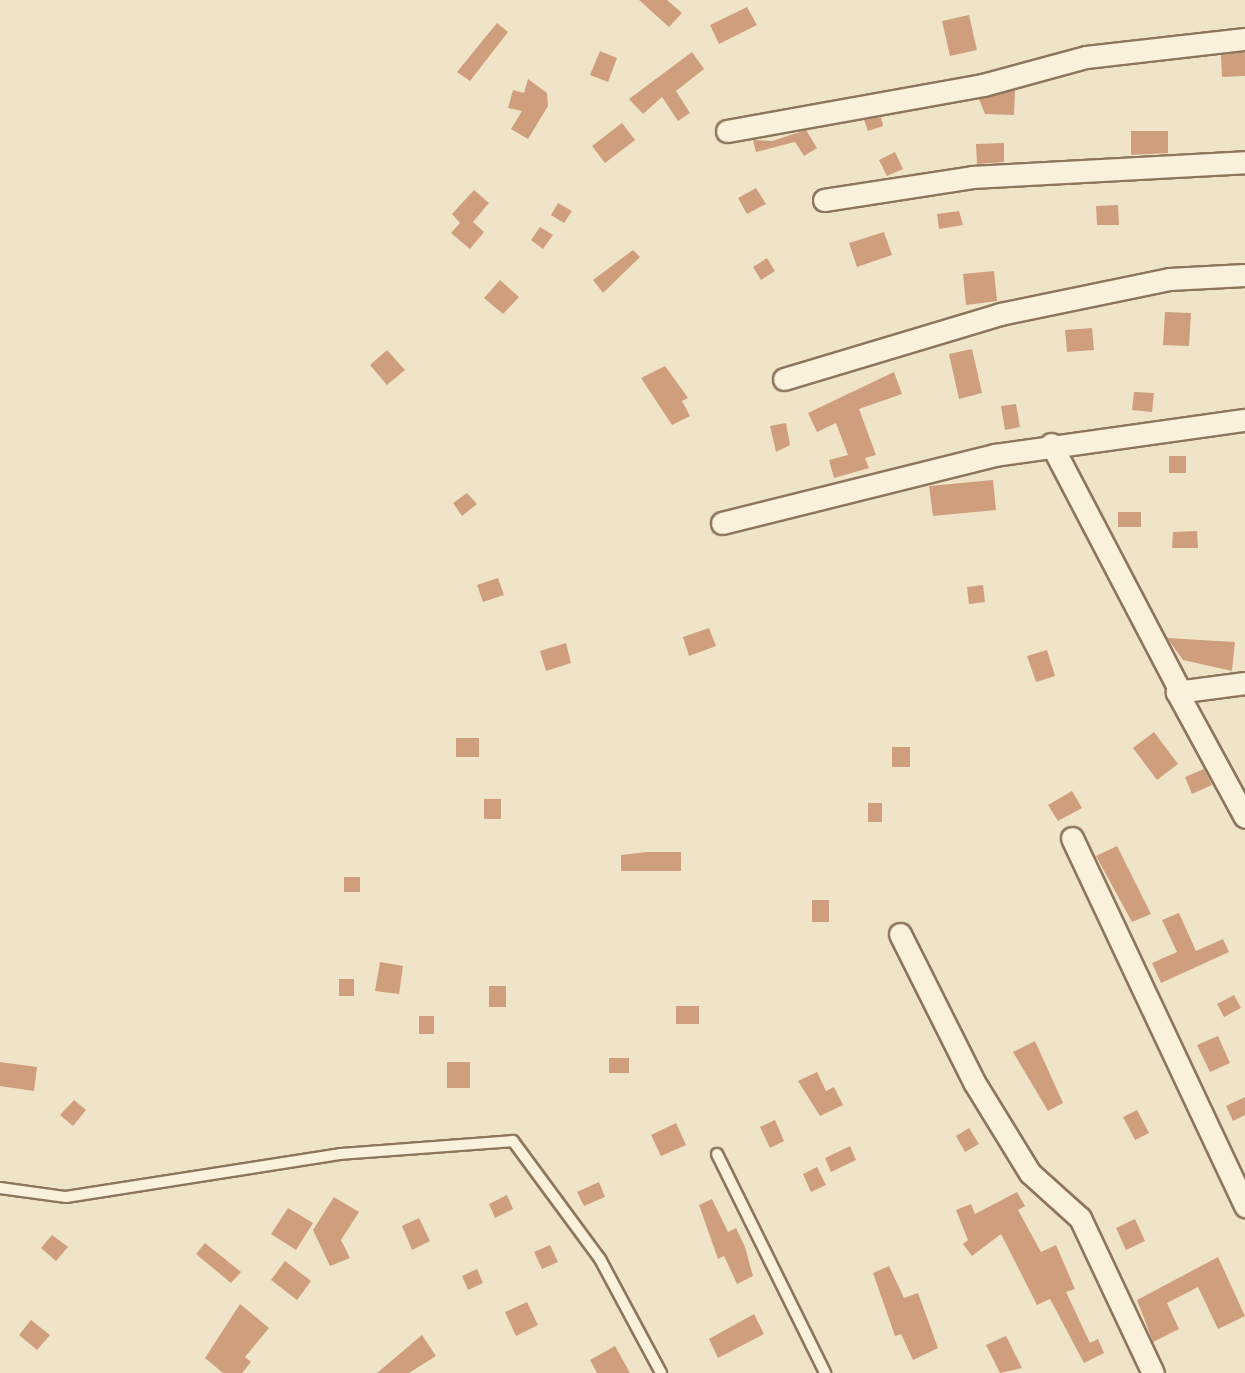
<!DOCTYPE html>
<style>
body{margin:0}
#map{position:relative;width:1245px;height:1373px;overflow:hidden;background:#f0e4c8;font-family:"Times New Roman",serif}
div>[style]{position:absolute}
.building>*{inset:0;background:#cf9f7d}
.roads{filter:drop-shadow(2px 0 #8d765c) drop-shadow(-2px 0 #8d765c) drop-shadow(0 2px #8d765c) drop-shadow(0 -2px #8d765c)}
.lane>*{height:10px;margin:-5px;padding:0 5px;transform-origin:5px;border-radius:5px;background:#faf1dc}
.street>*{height:21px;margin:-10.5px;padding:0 10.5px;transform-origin:10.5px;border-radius:10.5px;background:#faf1dc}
span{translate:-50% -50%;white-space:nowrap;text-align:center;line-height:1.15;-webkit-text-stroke:6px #f7eed8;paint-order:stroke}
</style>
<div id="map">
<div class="building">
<div style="clip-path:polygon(639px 0,667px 0,682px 13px,669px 27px)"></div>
<div style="clip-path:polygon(747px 7px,757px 25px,719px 44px,710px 25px)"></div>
<div style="clip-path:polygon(969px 15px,977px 50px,950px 56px,942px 21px)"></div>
<div style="clip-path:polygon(497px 23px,508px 32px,470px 81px,457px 72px)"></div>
<div style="clip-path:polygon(600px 51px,617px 58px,608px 82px,590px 75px)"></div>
<div style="clip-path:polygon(692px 52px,704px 69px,676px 91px,690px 113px,678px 121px,662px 97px,643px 114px,629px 99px)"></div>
<div style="clip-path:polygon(1245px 52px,1245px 76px,1222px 77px,1221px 55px)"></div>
<div style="clip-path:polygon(528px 79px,547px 93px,548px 106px,528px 139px,511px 129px,522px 111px,508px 108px,513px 90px,524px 93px)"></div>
<div style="clip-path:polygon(1015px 90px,1014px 115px,985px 114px,979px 99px)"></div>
<div style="clip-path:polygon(881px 117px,883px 126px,868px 131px,864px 120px)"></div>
<div style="clip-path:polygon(622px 123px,635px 140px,605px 163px,592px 146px)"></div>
<div style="clip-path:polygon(806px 130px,817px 148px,804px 156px,795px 142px,756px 152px,753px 140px,772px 141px)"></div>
<div style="clip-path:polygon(1131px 131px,1168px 131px,1168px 153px,1131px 155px)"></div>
<div style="clip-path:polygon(1004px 143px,1004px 162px,977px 164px,976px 144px)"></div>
<div style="clip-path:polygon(895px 152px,903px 169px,887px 176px,879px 160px)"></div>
<div style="clip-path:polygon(756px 188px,766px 204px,747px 214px,738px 198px)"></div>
<div style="clip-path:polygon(474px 190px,489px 203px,473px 222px,484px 232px,470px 249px,451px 233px,460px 223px,452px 214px)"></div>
<div style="clip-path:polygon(558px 203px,572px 211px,564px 223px,551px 215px)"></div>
<div style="clip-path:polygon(1118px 205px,1119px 225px,1097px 225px,1096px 206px)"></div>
<div style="clip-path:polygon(959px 211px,963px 225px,939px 229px,937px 214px)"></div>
<div style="clip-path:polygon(540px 227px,553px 235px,543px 249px,531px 240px)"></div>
<div style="clip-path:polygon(884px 232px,892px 255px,857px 267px,849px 243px)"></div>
<div style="clip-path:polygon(633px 250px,640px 257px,603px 293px,593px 280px)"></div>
<div style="clip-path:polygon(767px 258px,775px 271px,761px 280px,753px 267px)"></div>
<div style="clip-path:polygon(994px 271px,997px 301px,966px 305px,963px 274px)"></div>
<div style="clip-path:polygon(500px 280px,519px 297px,503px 314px,484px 298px)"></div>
<div style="clip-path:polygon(1165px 312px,1191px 313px,1189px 346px,1163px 345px)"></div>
<div style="clip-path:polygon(1092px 328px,1094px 350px,1067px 352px,1065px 330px)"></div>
<div style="clip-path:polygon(972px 349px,982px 393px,959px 399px,949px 354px)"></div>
<div style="clip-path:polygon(387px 350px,405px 370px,387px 385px,370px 365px)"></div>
<div style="clip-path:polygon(665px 366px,688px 398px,682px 401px,690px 416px,672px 425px,641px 378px)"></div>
<div style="clip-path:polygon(894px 372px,902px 394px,859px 409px,876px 455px,865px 458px,869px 468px,834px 478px,829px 460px,848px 455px,836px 423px,817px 432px,808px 413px)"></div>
<div style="clip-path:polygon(1134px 392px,1154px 393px,1152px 412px,1132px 410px)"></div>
<div style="clip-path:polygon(1016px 404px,1020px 427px,1005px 430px,1001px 406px)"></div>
<div style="clip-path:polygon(786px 423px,790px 445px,776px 452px,770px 426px)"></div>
<div style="clip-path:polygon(1169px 456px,1186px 456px,1186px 473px,1169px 473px)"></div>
<div style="clip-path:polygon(993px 480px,996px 510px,933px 516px,929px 486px)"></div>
<div style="clip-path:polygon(467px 493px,477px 504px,462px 516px,453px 503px)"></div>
<div style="clip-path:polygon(1118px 512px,1141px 512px,1141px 527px,1118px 527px)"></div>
<div style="clip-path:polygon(1197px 531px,1198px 548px,1172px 548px,1173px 532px)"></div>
<div style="clip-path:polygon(498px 578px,504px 595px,483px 602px,477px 585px)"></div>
<div style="clip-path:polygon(983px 585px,985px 602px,969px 604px,967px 587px)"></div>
<div style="clip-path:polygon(709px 628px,716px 646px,689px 656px,683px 637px)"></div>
<div style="clip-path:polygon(1167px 638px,1235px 642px,1232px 671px,1183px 660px)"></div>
<div style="clip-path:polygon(566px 643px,571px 663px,546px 671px,540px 651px)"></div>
<div style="clip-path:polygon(1047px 650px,1055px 676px,1036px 682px,1027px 656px)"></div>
<div style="clip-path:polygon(1154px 732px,1178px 764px,1157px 780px,1133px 748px)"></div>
<div style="clip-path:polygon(456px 738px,479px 738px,479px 757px,456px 757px)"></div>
<div style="clip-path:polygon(892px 747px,910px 747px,910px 767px,892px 767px)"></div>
<div style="clip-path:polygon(1204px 769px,1212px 785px,1192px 794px,1185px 777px)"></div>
<div style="clip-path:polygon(1072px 791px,1082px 808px,1058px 821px,1048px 805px)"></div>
<div style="clip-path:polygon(484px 799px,501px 799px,501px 819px,484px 819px)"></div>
<div style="clip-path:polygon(868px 803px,882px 803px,882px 822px,868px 822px)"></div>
<div style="clip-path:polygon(1117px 846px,1151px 914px,1132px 922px,1096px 856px)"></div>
<div style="clip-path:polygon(647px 852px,681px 852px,681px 871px,621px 871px,621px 855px)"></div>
<div style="clip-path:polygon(344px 877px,360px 877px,360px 892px,344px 892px)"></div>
<div style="clip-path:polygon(812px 900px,829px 900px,829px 922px,812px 922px)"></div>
<div style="clip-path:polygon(1179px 913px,1196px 951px,1223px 939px,1229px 952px,1161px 983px,1152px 963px,1177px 952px,1162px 920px)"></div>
<div style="clip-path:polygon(380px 962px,403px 966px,399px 994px,375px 991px)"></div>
<div style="clip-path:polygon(339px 979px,354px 979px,354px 996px,339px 996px)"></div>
<div style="clip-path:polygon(489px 986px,506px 986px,506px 1007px,489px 1007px)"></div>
<div style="clip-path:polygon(1234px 995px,1241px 1008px,1224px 1017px,1217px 1004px)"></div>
<div style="clip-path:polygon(676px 1006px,699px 1006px,699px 1024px,676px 1024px)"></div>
<div style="clip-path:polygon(419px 1016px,434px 1016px,434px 1034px,419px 1034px)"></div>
<div style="clip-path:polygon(1218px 1036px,1230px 1063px,1210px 1072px,1197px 1045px)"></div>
<div style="clip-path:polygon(1035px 1041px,1063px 1103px,1048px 1111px,1013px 1052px)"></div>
<div style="clip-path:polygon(609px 1058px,629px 1058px,629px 1073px,609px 1073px)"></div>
<div style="clip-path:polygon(0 1062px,37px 1067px,34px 1091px,0 1086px)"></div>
<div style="clip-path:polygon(447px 1062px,470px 1062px,470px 1088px,447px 1088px)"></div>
<div style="clip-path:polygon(817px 1072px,826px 1091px,834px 1087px,843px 1105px,820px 1116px,798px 1081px)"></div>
<div style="clip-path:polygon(1245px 1097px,1245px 1115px,1233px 1121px,1226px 1106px)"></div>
<div style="clip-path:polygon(74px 1100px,86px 1110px,73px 1126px,60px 1115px)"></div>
<div style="clip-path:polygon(1137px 1110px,1149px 1133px,1135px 1140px,1123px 1117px)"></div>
<div style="clip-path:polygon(775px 1120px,784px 1141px,770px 1148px,760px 1127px)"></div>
<div style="clip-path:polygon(676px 1123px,686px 1145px,661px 1156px,651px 1135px)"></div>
<div style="clip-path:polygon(969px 1128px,979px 1144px,965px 1152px,956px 1136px)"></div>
<div style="clip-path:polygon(850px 1146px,856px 1160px,831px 1172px,825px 1158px)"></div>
<div style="clip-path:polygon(817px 1167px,826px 1185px,811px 1192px,803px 1174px)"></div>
<div style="clip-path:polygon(599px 1182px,605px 1197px,584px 1206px,577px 1192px)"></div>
<div style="clip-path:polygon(1017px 1192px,1025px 1206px,1018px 1210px,1041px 1252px,1056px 1245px,1075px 1289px,1066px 1292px,1090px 1343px,1098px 1339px,1104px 1353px,1084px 1363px,1050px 1299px,1037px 1305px,1001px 1234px,972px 1256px,963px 1244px,968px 1240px,956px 1210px,971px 1204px,975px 1214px)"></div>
<div style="clip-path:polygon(507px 1195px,513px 1209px,495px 1218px,489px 1204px)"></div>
<div style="clip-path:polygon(334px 1197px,359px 1212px,341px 1240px,350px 1258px,330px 1266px,313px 1230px)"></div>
<div style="clip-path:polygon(712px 1199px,728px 1232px,736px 1228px,745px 1247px,753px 1276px,737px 1284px,724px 1256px,718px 1259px,699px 1205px)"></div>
<div style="clip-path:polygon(288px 1208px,313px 1223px,296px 1250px,271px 1234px)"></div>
<div style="clip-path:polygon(419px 1218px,430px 1241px,412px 1250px,402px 1226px)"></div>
<div style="clip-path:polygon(1135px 1219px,1145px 1241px,1126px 1250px,1116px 1228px)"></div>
<div style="clip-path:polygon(52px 1235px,68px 1247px,56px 1261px,41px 1248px)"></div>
<div style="clip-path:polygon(205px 1243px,241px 1272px,231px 1283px,196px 1254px)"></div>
<div style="clip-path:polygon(550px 1245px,558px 1262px,542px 1269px,534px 1252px)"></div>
<div style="clip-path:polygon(1218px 1257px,1245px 1316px,1218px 1329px,1198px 1287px,1167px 1303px,1179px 1329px,1153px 1342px,1137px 1300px)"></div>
<div style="clip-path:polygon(285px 1261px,311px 1281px,297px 1300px,271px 1280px)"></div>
<div style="clip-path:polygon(889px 1266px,904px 1298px,918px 1293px,938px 1348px,913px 1360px,901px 1334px,895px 1336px,873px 1273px)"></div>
<div style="clip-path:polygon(477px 1269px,483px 1283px,468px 1290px,462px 1276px)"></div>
<div style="clip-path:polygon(527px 1302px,538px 1325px,516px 1336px,505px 1312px)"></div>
<div style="clip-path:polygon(240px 1304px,269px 1328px,245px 1357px,251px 1362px,242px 1373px,223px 1373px,205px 1358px)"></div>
<div style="clip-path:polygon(754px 1314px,764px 1334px,718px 1358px,709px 1339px)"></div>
<div style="clip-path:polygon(31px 1320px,50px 1335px,37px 1350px,19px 1335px)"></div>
<div style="clip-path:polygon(422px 1335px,436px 1356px,409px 1373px,377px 1373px)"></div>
<div style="clip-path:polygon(1006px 1336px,1022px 1368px,1000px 1373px,986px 1345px)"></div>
<div style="clip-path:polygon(615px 1346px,630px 1373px,597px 1373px,590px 1360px)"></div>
</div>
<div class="roads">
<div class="lane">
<div style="left:717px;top:1154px;width:244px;rotate:63.7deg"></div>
<div style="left:0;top:1188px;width:67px;rotate:7.8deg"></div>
<div style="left:66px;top:1197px;width:277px;rotate:-8.9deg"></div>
<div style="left:340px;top:1154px;width:173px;rotate:-4.3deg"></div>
<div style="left:513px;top:1141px;width:147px;rotate:53.6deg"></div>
<div style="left:600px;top:1259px;width:129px;rotate:61.8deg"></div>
</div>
<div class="street">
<div style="left:727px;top:131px;width:260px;rotate:-10.2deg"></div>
<div style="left:983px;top:85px;width:107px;rotate:-15.2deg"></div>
<div style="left:1086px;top:57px;width:160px;rotate:-6.5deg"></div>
<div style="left:824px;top:200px;width:150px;rotate:-8.8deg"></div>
<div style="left:972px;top:177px;width:273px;rotate:-3.1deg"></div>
<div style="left:784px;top:379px;width:226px;rotate:-16.7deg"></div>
<div style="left:1000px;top:314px;width:173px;rotate:-11.7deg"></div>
<div style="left:1169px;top:279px;width:76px;rotate:-3deg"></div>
<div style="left:1051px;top:444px;width:276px;rotate:62.4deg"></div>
<div style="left:722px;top:523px;width:281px;rotate:-14deg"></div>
<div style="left:995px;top:455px;width:252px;rotate:-8deg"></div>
<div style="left:1245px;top:683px;width:69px;rotate:172.5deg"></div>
<div style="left:1177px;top:692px;width:142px;rotate:61.5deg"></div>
<div style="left:1072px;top:838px;width:407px;rotate:64.8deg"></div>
<div style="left:900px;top:934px;width:165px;rotate:63.4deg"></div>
<div style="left:974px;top:1082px;width:107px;rotate:58.4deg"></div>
<div style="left:1030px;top:1173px;width:67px;rotate:42deg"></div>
<div style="left:1080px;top:1218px;width:171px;rotate:64.8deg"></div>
</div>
</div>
</div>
